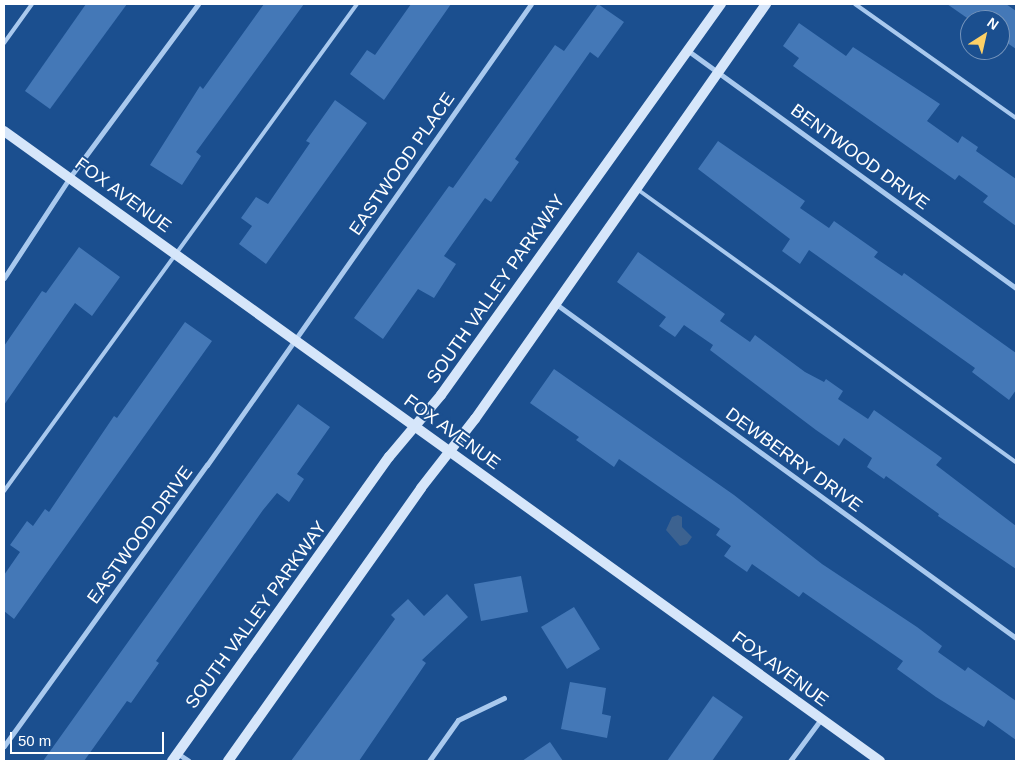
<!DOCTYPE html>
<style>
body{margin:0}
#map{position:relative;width:1020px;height:765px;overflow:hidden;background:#1b4f8f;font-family:Helvetica,sans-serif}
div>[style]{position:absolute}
.water>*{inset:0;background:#3c6290}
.building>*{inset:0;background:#4478b7}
.service>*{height:4px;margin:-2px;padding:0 2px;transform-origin:2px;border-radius:2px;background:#a9c9ee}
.minor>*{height:5px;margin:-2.5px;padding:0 2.5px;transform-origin:2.5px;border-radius:2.5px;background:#a9c9ee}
.secondary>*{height:10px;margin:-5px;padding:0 5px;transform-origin:5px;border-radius:5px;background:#d6e6fa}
span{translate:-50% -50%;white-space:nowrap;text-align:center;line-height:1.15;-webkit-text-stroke:4px #1b4f8f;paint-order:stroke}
.street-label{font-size:18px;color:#fff}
.frame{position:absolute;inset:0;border:5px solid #fff;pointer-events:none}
.north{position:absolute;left:960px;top:10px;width:50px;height:50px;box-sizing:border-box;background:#1b4f8f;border:1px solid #7695bc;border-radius:50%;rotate:35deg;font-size:14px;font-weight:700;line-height:20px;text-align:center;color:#fff}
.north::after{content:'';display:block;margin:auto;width:18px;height:22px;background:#ffd166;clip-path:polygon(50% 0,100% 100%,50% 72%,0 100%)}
.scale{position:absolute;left:10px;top:732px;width:154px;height:22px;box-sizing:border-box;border:2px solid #fff;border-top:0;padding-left:6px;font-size:15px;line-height:18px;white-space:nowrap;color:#fff;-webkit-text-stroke:4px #1b4f8f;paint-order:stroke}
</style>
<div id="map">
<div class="water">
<div style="clip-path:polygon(678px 515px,682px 517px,682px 527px,692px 537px,687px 544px,680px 546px,666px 530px,672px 517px)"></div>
</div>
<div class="building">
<div style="clip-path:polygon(86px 4px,127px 4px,50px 109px,25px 91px)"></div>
<div style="clip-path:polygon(264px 4px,304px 4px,196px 152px,201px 156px,182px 185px,150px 165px,200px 86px,203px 89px)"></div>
<div style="clip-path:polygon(411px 4px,451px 4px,384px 100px,350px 74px,367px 50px,375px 55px)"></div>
<div style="clip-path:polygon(598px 4px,624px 22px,598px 58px,590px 52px,515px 159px,519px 162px,491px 202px,485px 198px,444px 256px,456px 264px,434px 298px,418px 289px,383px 339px,354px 318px,449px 186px,453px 188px,555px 45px,564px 51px)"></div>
<div style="clip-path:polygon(947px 4px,1006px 4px,1016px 11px,1016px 49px,1000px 38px,1000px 20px,970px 20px)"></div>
<div style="clip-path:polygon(799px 23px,846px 56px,853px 47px,940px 104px,927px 121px,958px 143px,962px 136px,978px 147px,976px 151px,1016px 179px,1016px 226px,983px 202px,988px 196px,959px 175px,955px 180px,793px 66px,799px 58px,783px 46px)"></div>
<div style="clip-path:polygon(335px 100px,367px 123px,266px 264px,239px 244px,252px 226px,241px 218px,256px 197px,268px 204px,310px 143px,306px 141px)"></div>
<div style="clip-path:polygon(718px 141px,805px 201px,800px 208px,829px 228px,834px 221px,878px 252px,874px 257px,902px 276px,904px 273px,1016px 353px,1016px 390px,1009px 400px,972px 372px,975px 368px,809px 250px,800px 264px,782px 251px,790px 239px,698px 169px)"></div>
<div style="clip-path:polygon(79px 247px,120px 277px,92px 316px,75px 303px,4px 405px,4px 346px,42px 291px,46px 293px)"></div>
<div style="clip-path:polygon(638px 252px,725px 314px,720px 321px,750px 342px,755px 335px,805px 372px,824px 382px,826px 379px,843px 391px,838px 399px,868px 419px,874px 410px,942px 458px,936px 465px,1016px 526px,1016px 569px,938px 516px,939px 514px,886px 476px,884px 479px,867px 467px,872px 458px,844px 438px,839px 446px,816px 430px,710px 350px,713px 345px,684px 325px,675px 337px,659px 326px,666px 317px,617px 282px)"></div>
<div style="clip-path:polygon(185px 322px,212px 341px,14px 619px,4px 611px,4px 575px,20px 552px,10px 545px,27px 521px,33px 526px,45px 509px,49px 512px,114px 416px,117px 418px)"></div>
<div style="clip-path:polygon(554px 369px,734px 495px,822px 564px,917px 627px,942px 646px,938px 652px,965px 671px,968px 667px,1016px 701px,1016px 740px,988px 720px,984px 727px,936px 697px,897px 669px,903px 661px,803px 592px,799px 597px,752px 564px,747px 572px,724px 556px,731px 546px,716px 535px,720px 529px,619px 459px,614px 467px,576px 440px,579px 437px,530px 403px)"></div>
<div style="clip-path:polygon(298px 404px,330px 427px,297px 474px,304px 479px,289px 502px,277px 493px,263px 510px,156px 661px,159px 663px,131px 703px,127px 701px,84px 761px,43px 761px)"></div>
<div style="clip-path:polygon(521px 576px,528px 612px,481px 621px,474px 584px)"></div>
<div style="clip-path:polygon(447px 594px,468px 617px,422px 660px,426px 663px,359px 761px,291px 761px,395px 619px,391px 615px,408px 599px,424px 616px)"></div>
<div style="clip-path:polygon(574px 607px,600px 649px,567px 669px,541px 627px)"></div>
<div style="clip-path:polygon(570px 682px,606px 688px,602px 714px,611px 716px,607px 738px,561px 729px)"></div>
<div style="clip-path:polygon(713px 696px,743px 717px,712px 761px,667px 761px)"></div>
<div style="clip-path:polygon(550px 742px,563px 761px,522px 761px)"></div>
</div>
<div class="service">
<div style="left:855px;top:4px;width:197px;rotate:35.3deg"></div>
<div style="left:4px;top:43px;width:48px;rotate:-54.3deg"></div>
<div style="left:637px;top:189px;width:467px;rotate:35.8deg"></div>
<div style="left:4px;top:491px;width:601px;rotate:-54.06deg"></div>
</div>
<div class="minor">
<div style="left:687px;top:50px;width:406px;rotate:35.9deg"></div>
<div style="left:4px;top:278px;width:121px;rotate:-56.8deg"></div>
<div style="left:70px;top:177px;width:215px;rotate:-53.5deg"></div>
<div style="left:556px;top:304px;width:568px;rotate:35.98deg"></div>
<div style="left:4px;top:746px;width:347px;rotate:-54.2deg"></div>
<div style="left:207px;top:465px;width:563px;rotate:-54.9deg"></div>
<div style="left:177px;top:753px;width:14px;rotate:34deg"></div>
<div style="left:429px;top:761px;width:50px;rotate:-54.7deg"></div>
<div style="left:458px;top:720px;width:51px;rotate:-25.6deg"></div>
<div style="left:790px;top:761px;width:52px;rotate:-53.6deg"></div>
</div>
<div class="secondary">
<div style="left:4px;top:131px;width:1079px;rotate:35.72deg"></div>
<div style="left:172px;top:761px;width:374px;rotate:-54.5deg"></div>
<div style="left:389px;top:457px;width:81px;rotate:-50deg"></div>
<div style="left:441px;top:395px;width:481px;rotate:-54.4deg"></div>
<div style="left:228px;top:761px;width:334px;rotate:-54.7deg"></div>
<div style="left:421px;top:488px;width:88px;rotate:-52deg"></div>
<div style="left:475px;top:419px;width:507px;rotate:-54.96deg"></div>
</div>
<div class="street-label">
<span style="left:860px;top:157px;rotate:36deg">BENTWOOD DRIVE</span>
<span style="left:402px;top:164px;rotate:-55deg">EASTWOOD PLACE</span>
<span style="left:123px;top:195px;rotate:36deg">FOX AVENUE</span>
<span style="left:496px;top:289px;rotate:-55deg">SOUTH VALLEY PARKWAY</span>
<span style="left:452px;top:432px;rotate:36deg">FOX AVENUE</span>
<span style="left:794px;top:460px;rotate:36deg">DEWBERRY DRIVE</span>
<span style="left:140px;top:535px;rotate:-54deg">EASTWOOD DRIVE</span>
<span style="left:256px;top:615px;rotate:-54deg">SOUTH VALLEY PARKWAY</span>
<span style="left:780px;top:669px;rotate:36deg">FOX AVENUE</span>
</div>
<div class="frame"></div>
<div class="north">N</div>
<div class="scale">50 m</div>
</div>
